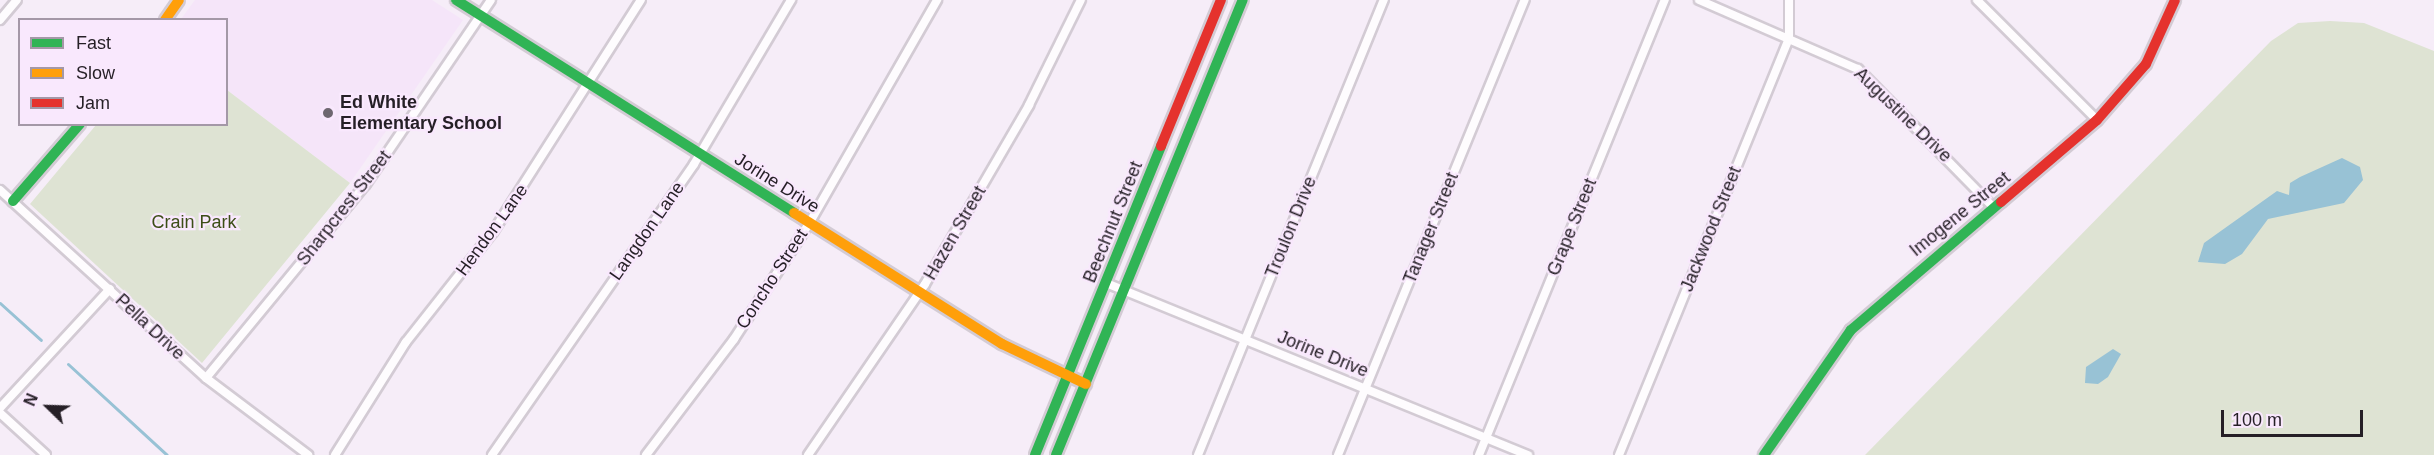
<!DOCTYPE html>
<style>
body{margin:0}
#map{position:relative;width:2434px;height:455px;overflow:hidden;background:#f6edf8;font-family:Arial,sans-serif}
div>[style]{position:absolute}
.built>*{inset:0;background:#f5e5f9}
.green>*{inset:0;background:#dee3d3}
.water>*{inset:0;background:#98c2d5}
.stream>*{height:3px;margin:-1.5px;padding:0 1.5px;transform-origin:1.5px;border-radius:1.5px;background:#98c2d5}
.roads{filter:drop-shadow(2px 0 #d3cbd4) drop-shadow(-2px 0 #d3cbd4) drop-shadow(0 2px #d3cbd4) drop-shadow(0 -2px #d3cbd4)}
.street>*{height:8px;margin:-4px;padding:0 4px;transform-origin:4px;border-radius:4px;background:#fefcfe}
.fast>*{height:10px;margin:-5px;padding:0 5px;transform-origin:5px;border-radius:5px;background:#30b455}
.slow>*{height:10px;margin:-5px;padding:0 5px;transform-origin:5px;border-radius:5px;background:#ff9f0a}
.jam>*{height:10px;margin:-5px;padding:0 5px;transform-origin:5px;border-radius:5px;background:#e5322d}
.dots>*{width:16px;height:16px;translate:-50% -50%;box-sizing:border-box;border:3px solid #f9e8fd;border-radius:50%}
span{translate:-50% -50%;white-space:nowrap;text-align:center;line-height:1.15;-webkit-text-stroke:4.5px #f9e8fd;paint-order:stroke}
.poi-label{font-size:18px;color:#251f26;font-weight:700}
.left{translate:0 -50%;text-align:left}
.street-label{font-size:18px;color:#251f26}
.park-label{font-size:18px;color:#3c4e16}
.legend{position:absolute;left:18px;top:18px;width:210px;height:108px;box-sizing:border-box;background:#f9e8fd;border:2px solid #a498a7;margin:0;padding:8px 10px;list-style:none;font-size:18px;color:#251f26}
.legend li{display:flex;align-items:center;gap:12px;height:30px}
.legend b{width:30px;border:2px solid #a498a7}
.north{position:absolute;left:18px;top:377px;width:60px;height:60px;-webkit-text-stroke:4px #f9e8fd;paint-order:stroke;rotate:293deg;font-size:16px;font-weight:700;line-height:24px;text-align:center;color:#251f26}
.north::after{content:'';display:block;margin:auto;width:21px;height:27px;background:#251f26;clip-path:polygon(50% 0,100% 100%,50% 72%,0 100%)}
.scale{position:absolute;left:2221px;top:410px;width:142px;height:27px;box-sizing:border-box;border:3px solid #251f26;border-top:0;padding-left:8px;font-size:18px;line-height:21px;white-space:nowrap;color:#251f26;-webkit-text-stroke:4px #f9e8fd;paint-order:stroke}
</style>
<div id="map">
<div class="built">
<div style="clip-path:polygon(195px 0,432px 0,463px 20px,350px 183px,227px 90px,226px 20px,181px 19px)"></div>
</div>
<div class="green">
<div style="clip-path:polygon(2330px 21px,2364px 23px,2434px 51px,2434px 455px,1865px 455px,2271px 41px,2298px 23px)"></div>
<div style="clip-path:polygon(227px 90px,350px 183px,202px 363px,30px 204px,96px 125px,226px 124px)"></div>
</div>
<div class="water">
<div style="clip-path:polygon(2342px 158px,2360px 167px,2363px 180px,2344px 203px,2268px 219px,2242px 254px,2225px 264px,2198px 262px,2204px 243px,2277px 191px,2289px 195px,2290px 183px,2300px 177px)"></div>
<div style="clip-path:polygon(2113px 349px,2121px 354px,2108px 377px,2098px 384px,2085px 383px,2086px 367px)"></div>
</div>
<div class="stream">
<div style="left:0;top:303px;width:55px;rotate:42.1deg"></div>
<div style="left:68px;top:364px;width:134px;rotate:42.6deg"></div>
</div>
<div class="roads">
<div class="street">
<div style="left:1699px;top:0;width:173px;rotate:23.5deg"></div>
<div style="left:1858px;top:69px;width:194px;rotate:45.6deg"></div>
<div style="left:1977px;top:0;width:170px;rotate:45deg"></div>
<div style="left:0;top:20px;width:26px;rotate:-50deg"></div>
<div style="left:0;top:190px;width:279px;rotate:42.4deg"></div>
<div style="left:206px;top:378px;width:128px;rotate:37deg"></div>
<div style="left:1106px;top:283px;width:456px;rotate:22.2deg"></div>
<div style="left:206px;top:378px;width:251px;rotate:-50.5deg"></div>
<div style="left:366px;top:184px;width:222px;rotate:-55.8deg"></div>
<div style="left:0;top:408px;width:162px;rotate:-47.3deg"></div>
<div style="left:0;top:413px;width:62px;rotate:42.4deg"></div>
<div style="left:335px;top:455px;width:133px;rotate:-57.9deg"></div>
<div style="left:406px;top:342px;width:140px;rotate:-51.7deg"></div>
<div style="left:493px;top:232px;width:275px;rotate:-57.5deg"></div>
<div style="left:492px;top:455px;width:354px;rotate:-55.2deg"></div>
<div style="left:694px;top:164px;width:191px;rotate:-59.4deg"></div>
<div style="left:646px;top:455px;width:146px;rotate:-52.8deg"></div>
<div style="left:734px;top:339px;width:140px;rotate:-57deg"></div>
<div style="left:810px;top:222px;width:256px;rotate:-60.2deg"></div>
<div style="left:808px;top:455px;width:207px;rotate:-55.6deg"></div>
<div style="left:925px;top:284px;width:207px;rotate:-59.8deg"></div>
<div style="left:1029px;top:105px;width:117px;rotate:-63.7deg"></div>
<div style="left:1198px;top:455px;width:492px;rotate:-67.8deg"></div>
<div style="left:1338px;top:455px;width:492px;rotate:-67.7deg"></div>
<div style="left:1479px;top:455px;width:492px;rotate:-67.8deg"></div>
<div style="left:1619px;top:455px;width:450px;rotate:-67.8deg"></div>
<div style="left:1789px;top:38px;width:38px;rotate:-90deg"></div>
</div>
<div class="fast">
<div style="left:456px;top:0;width:400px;rotate:32.2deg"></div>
<div style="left:13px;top:201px;width:102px;rotate:-49deg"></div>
<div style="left:1035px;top:455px;width:334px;rotate:-67.8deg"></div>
<div style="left:1056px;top:455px;width:492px;rotate:-67.7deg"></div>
<div style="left:1764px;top:455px;width:152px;rotate:-55.2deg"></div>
<div style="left:1851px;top:330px;width:197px;rotate:-40.5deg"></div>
</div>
<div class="slow">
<div style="left:165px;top:20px;width:24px;rotate:-55deg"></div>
<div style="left:794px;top:213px;width:246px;rotate:32.2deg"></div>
<div style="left:1002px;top:344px;width:93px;rotate:25.5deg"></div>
</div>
<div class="jam">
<div style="left:1161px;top:146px;width:158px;rotate:-67.7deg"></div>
<div style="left:2001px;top:202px;width:126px;rotate:-40.5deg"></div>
<div style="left:2097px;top:120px;width:74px;rotate:-48.8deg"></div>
<div style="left:2146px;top:64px;width:70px;rotate:-65.6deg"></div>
</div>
</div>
<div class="dots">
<div style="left:328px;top:113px;background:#6e6770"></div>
</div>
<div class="poi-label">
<span class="left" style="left:340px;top:113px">Ed White<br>Elementary School</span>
</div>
<div class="street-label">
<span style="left:1903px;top:115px;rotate:44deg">Augustine Drive</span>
<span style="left:777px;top:183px;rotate:32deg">Jorine Drive</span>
<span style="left:344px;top:208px;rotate:-52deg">Sharpcrest Street</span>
<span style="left:1960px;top:214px;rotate:-39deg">Imogene Street</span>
<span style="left:1113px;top:222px;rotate:-68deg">Beechnut Street</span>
<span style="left:1291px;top:227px;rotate:-68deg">Troulon Drive</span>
<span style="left:1572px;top:227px;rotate:-68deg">Grape Street</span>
<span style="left:1431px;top:228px;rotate:-68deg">Tanager Street</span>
<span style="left:1711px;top:229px;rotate:-68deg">Jackwood Street</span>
<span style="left:492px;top:230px;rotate:-54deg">Hendon Lane</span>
<span style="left:647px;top:231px;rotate:-55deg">Langdon Lane</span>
<span style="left:955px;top:233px;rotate:-60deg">Hazen Street</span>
<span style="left:772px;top:279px;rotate:-57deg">Concho Street</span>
<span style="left:150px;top:327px;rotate:43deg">Pella Drive</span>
<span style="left:1323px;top:354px;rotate:22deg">Jorine Drive</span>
</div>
<div class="park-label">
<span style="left:194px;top:222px">Crain Park</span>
</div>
<ul class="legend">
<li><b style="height:8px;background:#30b455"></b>Fast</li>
<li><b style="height:8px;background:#ff9f0a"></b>Slow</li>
<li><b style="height:8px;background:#e5322d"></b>Jam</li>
</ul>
<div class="north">N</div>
<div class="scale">100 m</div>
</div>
